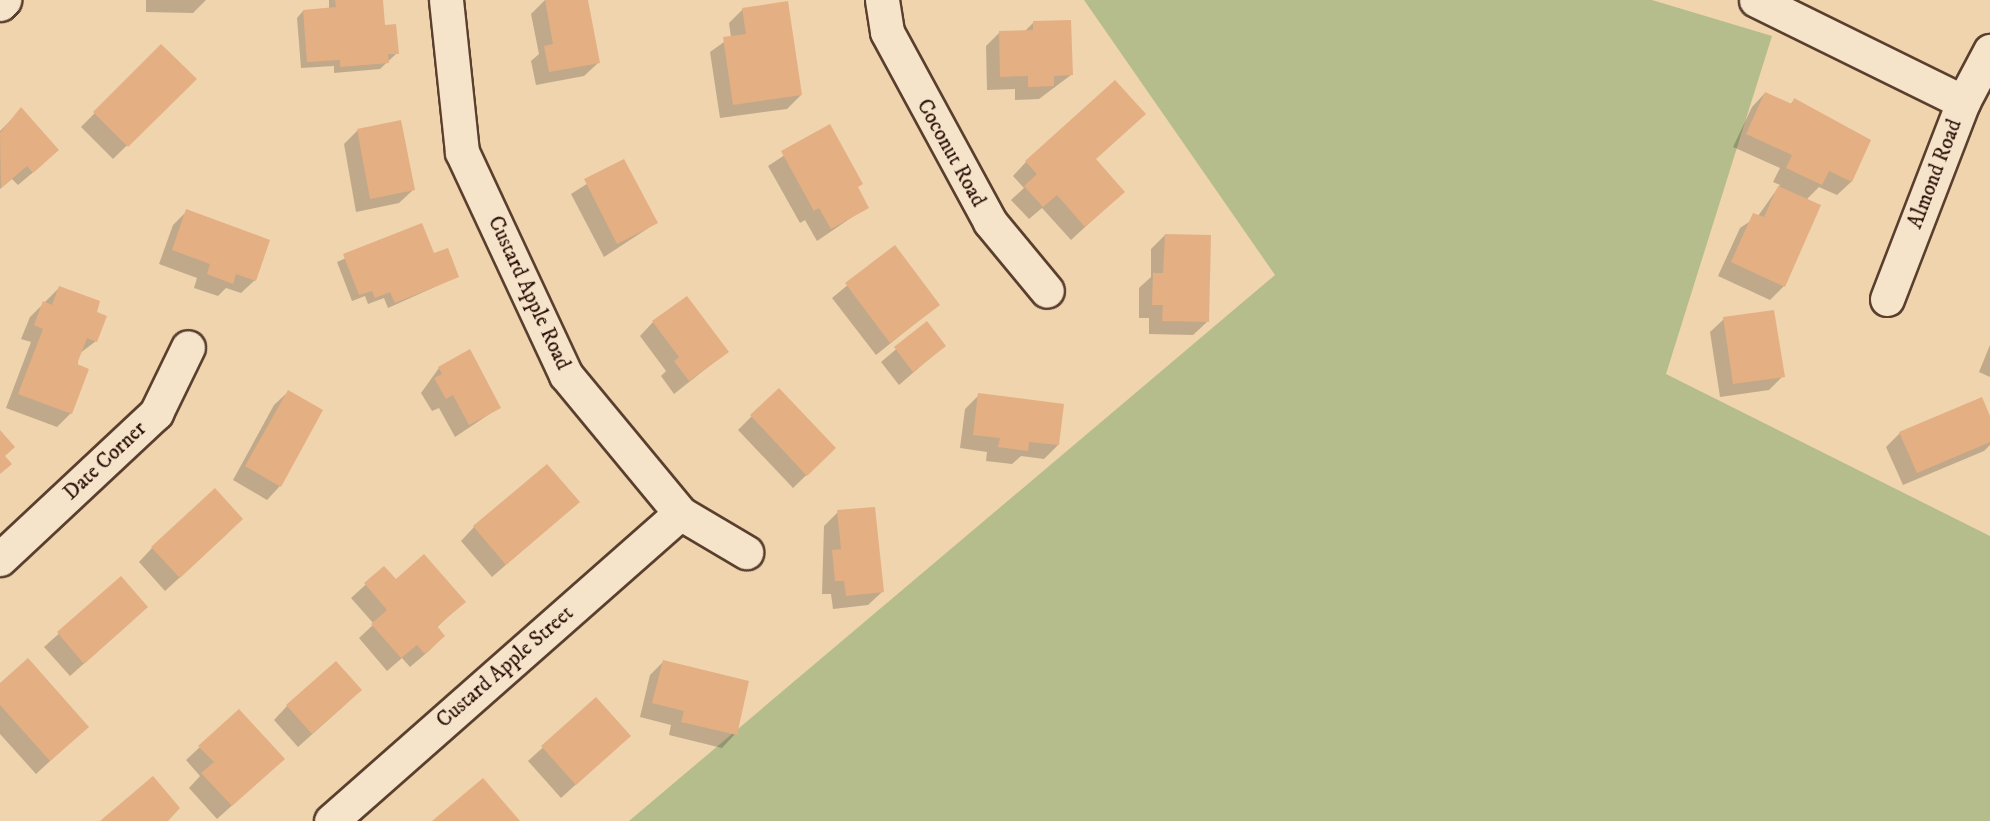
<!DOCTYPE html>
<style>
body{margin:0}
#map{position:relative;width:1990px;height:821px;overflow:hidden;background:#efd4ad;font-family:"IM FELL DW Pica",serif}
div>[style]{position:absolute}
.green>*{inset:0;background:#b6bd8c}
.shadow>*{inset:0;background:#0003}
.building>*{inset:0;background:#e5af84}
.roads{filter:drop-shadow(2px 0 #5a3f2e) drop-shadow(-2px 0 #5a3f2e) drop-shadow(0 2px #5a3f2e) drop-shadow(0 -2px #5a3f2e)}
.minor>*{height:33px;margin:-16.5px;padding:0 16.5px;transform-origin:16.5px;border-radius:16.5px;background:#f5e3ca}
span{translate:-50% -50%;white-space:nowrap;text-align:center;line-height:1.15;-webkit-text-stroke:6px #f5e3ca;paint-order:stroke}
.street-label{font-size:21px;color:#280d04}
</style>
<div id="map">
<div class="green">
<div style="clip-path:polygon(1084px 0,1652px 0,1772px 36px,1666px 374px,1990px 536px,1990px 821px,629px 821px,1275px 275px)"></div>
</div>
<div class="shadow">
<div style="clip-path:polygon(146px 0,206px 0,193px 13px,146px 12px)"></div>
<div style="clip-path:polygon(329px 0,382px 0,384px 26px,397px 53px,380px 69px,334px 73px,334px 66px,301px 68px,297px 18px,303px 11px,329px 9px)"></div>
<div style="clip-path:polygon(545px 0,587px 0,598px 63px,584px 76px,536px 85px,531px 61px,539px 54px,531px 14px)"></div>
<div style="clip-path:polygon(743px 9px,801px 95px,787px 109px,720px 118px,710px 52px,731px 37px,729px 23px)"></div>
<div style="clip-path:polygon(1034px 22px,1071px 75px,1039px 99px,1015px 100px,1015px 89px,987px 90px,986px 46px,1000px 32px,1024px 32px)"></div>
<div style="clip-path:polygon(161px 46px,195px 79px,113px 159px,81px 127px)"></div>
<div style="clip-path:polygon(1765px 93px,1790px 105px,1794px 100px,1869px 141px,1851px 182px,1837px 195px,1819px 187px,1806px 200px,1784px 286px,1770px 300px,1718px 276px,1740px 228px,1758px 216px,1780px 185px,1773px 182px,1780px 168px,1733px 147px,1752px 107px)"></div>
<div style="clip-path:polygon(21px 110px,43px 164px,18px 185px,12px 179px,0 189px,0 131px)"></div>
<div style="clip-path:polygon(829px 126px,867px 207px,817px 241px,805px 220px,800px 223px,768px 166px)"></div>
<div style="clip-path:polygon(358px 130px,413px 190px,399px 203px,356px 212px,344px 144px)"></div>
<div style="clip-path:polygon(1095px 160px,1109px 205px,1071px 240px,1042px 208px,1029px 219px,1011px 200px,1024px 188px,1013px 176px,1026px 162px)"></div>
<div style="clip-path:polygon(623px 161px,656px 223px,604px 257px,571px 194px)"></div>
<div style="clip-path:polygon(187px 211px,255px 280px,241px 293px,226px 288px,218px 296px,194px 288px,197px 278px,159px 264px,173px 225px)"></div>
<div style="clip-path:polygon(421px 225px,433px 255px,457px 277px,388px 308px,384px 298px,368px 304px,365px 296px,352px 301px,337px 262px)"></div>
<div style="clip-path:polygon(1165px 235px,1207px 322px,1193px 335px,1149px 334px,1149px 318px,1139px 318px,1139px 288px,1151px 277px,1151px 249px)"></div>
<div style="clip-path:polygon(894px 247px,938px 305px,876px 355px,832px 298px)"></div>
<div style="clip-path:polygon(60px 287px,95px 313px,96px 341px,79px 354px,71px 413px,57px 427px,6px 408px,31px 342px,21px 339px,30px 317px)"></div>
<div style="clip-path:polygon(1724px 319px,1783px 376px,1769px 390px,1720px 397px,1710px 332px)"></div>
<div style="clip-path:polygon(653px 322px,727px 352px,674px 394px,661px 376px,666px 371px,640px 336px)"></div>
<div style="clip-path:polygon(927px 323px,944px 346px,899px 385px,881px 362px)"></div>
<div style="clip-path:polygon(1990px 345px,1990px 377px,1979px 372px)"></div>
<div style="clip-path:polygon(439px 368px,500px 407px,455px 437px,439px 408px,432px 411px,421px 393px)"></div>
<div style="clip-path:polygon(288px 392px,280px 486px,267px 500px,233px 480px,274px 405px)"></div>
<div style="clip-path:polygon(979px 395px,1058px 445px,1044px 459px,1021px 456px,1012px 464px,986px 461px,987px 452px,960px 448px,965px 409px)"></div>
<div style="clip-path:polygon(752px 416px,820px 462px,793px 488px,738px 430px)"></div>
<div style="clip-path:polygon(1990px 420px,1990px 445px,1984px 451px,1903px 485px,1886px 447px,1900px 433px)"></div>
<div style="clip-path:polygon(578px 502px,492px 577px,461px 541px,474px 527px)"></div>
<div style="clip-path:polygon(838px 512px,882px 592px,868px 605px,833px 609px,831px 594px,822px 594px,824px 526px)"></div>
<div style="clip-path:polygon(228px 533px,165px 591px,139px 562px,152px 548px)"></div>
<div style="clip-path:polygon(384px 568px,395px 581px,464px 602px,436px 628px,443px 636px,430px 650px,410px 667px,402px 658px,387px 671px,359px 638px,374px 624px,351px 598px)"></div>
<div style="clip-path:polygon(121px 578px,132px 621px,70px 676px,44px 647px)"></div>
<div style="clip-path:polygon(663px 662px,735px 734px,722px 748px,669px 735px,671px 725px,640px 717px,650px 675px)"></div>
<div style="clip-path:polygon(0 685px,73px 740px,36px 774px,0 734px)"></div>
<div style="clip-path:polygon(596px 699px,615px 749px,561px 798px,528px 761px)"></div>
<div style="clip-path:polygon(346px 704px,298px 747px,274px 720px,287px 706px)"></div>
<div style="clip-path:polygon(200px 747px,269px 772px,217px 819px,189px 788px,200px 776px,186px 760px)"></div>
</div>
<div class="building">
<div style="clip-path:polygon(335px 0,383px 0,385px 25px,396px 24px,399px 54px,388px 54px,389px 63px,340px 67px,340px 60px,307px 62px,303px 10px,336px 7px)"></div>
<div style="clip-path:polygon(545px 0,588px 0,600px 63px,549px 72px,544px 46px,553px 44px)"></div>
<div style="clip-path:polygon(788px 1px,802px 95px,733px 105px,723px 37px,746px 34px,742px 8px)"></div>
<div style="clip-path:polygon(1071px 20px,1073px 75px,1054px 76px,1054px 86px,1028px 87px,1028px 76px,1000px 77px,999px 31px,1033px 30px,1033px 21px)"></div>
<div style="clip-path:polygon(161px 44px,197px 79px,128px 147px,93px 112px)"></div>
<div style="clip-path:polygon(1115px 80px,1146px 114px,1096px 159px,1125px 192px,1085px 227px,1057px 195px,1043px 207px,1024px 186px,1037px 174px,1025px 161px)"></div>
<div style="clip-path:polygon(1765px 92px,1792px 104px,1794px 98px,1871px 140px,1852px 182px,1829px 171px,1822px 185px,1786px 168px,1792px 155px,1746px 134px)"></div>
<div style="clip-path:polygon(21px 107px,59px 150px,33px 173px,27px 166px,1px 188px,0 133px)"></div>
<div style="clip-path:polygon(401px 120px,415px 190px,370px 199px,357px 129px)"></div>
<div style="clip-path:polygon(830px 124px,863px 184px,858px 187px,869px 208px,831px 229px,819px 208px,814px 211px,781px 151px)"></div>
<div style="clip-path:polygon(624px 159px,658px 223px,617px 244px,584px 179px)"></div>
<div style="clip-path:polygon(1778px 186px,1821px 205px,1785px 287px,1731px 262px,1753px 213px,1764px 217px)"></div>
<div style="clip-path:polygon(186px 209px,270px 240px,256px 281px,236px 274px,233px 284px,207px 274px,210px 264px,172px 250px)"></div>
<div style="clip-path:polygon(422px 223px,434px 253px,448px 248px,459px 277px,395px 303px,390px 292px,375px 298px,372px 291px,359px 295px,343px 254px)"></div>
<div style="clip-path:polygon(1165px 234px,1211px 235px,1209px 322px,1162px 321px,1163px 305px,1152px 305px,1153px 273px,1163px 273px)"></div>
<div style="clip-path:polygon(895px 245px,940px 305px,890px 343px,845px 283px)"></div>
<div style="clip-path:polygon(59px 286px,100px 301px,97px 312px,107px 316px,97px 342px,87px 338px,77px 364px,89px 369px,72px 414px,18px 394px,43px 329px,34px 325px,43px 301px,52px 305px)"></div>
<div style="clip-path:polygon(687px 296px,729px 352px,689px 381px,674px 361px,679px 357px,652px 321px)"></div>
<div style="clip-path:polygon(1774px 310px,1785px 377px,1733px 384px,1723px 317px)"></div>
<div style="clip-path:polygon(927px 321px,946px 346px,913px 372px,894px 347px)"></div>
<div style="clip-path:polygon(470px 349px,501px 408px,469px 425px,453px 395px,446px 399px,434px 378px,442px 374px,438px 367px)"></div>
<div style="clip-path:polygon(779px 388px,836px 448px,807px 476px,750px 415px)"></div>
<div style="clip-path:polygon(288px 390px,323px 410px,281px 487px,245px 466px)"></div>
<div style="clip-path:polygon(978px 393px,1064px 404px,1059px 445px,1029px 442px,1028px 451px,998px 447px,1000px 438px,973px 435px)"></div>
<div style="clip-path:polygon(1982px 397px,1990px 416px,1990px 442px,1917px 473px,1899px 432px)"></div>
<div style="clip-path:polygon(0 430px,15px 447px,5px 456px,12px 464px,0 474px)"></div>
<div style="clip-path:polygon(547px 464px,580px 502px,506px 565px,473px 526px)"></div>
<div style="clip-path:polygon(215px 488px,243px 519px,180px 578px,151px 547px)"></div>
<div style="clip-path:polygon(875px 507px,884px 592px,846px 596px,844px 581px,835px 581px,832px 550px,841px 549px,837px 510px)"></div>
<div style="clip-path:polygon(424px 554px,466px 602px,437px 626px,445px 636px,425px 654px,417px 645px,401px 658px,371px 624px,387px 610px,364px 583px,384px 566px,396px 579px)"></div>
<div style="clip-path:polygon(121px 576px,148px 607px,84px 664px,57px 632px)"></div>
<div style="clip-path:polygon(28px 658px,89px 727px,50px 761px,0 705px,0 683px)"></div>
<div style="clip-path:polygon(663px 660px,749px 681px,737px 735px,681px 722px,684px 711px,652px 703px)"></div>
<div style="clip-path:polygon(336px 661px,362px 690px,312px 734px,286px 705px)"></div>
<div style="clip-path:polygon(596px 697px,631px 736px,576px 785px,541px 746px)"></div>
<div style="clip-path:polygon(239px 709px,285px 759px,232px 806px,201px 773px,214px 762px,198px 746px)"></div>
<div style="clip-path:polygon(153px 776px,180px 808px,168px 821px,100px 821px)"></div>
<div style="clip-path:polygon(483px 778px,520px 821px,432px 821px)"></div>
</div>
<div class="roads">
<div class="minor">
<div style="left:446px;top:0;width:153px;rotate:84deg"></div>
<div style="left:462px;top:152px;width:246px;rotate:65deg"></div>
<div style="left:566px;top:375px;width:179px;rotate:50.4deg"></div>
<div style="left:680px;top:513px;width:77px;rotate:30.6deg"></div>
<div style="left:882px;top:0;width:32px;rotate:81deg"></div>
<div style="left:887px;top:32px;width:216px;rotate:61.5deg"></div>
<div style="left:990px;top:222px;width:89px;rotate:50.4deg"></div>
<div style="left:1756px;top:0;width:231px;rotate:26.2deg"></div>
<div style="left:0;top:4px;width:6px;rotate:-45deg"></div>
<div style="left:1887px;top:299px;width:211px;rotate:-68.9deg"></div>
<div style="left:1963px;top:102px;width:58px;rotate:-62.1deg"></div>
<div style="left:0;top:559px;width:214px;rotate:-43.1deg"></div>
<div style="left:156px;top:413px;width:73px;rotate:-64.1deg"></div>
<div style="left:331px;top:821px;width:465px;rotate:-41.4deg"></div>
</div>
</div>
<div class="street-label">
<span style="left:951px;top:153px;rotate:61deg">Coconut Road</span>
<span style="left:1935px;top:174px;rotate:-69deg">Almond Road</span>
<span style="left:529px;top:293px;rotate:65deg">Custard Apple Road</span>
<span style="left:105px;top:461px;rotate:-43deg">Date Corner</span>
<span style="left:505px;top:667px;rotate:-41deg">Custard Apple Street</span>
</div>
</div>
